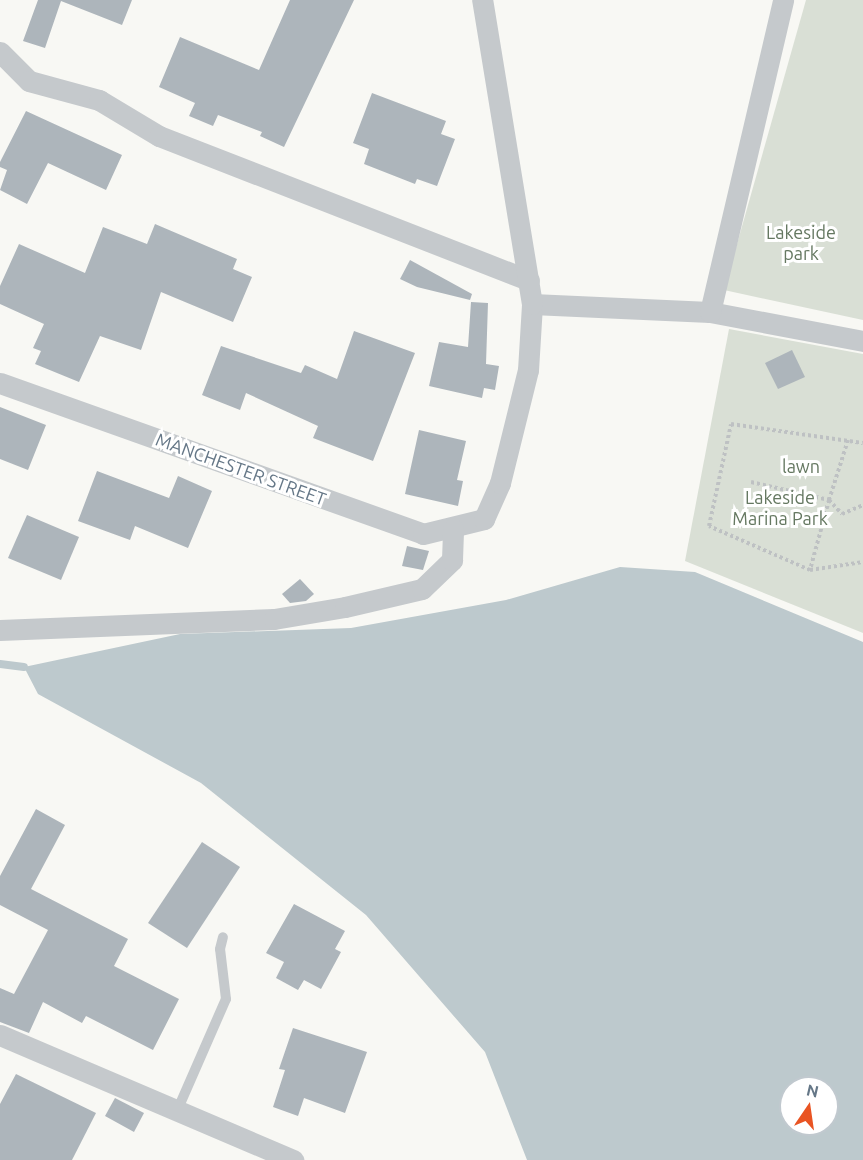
<!DOCTYPE html>
<style>
body{margin:0}
#map{position:relative;width:863px;height:1160px;overflow:hidden;background:#f8f8f4;font-family:Ubuntu,sans-serif}
div>[style]{position:absolute}
.green>*{inset:0;background:#d9dfd5}
.water>*{inset:0;background:#bdc9cd}
.stream>*{height:8px;margin:-4px;padding:0 4px;transform-origin:4px;border-radius:4px;background:#bdc9cd}
.building>*{inset:0;background:#adb5bb}
.path>*{height:4px;margin-top:-2px;transform-origin:0;background:repeating-linear-gradient(90deg,#bec1c3 0 3px,transparent 0 6px)}
.lane>*{height:10px;margin:-5px;padding:0 5px;transform-origin:5px;border-radius:5px;background:#c5c9cc}
.street>*{height:21px;margin:-10.5px;padding:0 10.5px;transform-origin:10.5px;border-radius:10.5px;background:#c5c9cc}
span{translate:-50% -50%;white-space:nowrap;text-align:center;line-height:1.15;-webkit-text-stroke:6px #fff;paint-order:stroke}
.park-label{font-size:18px;color:#657861}
.street-label{font-size:18px;color:#657787}
.north{position:absolute;left:779px;top:1076px;width:60px;height:60px;box-sizing:border-box;background:#fff;border:2px solid #c1c9cf;border-radius:50%;rotate:13deg;font-size:16px;font-weight:700;line-height:24px;text-align:center;color:#657787}
.north::after{content:'';display:block;margin:auto;width:21px;height:27px;background:#e95423;clip-path:polygon(50% 0,100% 100%,50% 72%,0 100%)}
</style>
<div id="map">
<div class="green">
<div style="clip-path:polygon(806px 0,863px 0,863px 320px,724px 290px)"></div>
<div style="clip-path:polygon(729px 329px,863px 354px,863px 633px,685px 561px)"></div>
</div>
<div class="water">
<div style="clip-path:polygon(evenodd,620px 567px,695px 572px,863px 642px,863px 1160px,527px 1160px,485px 1052px,366px 915px,201px 783px,38px 694px,24px 667px,180px 634px,351px 628px,506px 600px,620px 567px,791px 1088px,827px 1088px,827px 1124px,791px 1124px,791px 1088px)"></div>
</div>
<div class="stream">
<div style="left:0;top:664px;width:24px;rotate:7deg"></div>
</div>
<div class="building">
<div style="clip-path:polygon(38px 0,132px 0,122px 25px,61px 1px,45px 48px,23px 41px)"></div>
<div style="clip-path:polygon(290px 0,354px 0,284px 147px,260px 136px,262px 132px,218px 115px,213px 126px,189px 116px,195px 103px,159px 87px,180px 37px,259px 70px)"></div>
<div style="clip-path:polygon(372px 93px,446px 121px,441px 134px,455px 139px,437px 186px,417px 179px,415px 184px,364px 164px,369px 149px,353px 143px)"></div>
<div style="clip-path:polygon(26px 111px,122px 155px,106px 190px,48px 163px,27px 204px,0 190px,7px 170px,0 167px,0 162px)"></div>
<div style="clip-path:polygon(155px 224px,237px 259px,233px 269px,252px 277px,233px 322px,161px 292px,141px 350px,100px 336px,79px 382px,35px 364px,41px 351px,33px 348px,44px 324px,0 304px,0 286px,19px 244px,85px 273px,103px 227px,147px 244px)"></div>
<div style="clip-path:polygon(410px 260px,472px 294px,470px 300px,417px 287px,400px 279px)"></div>
<div style="clip-path:polygon(471px 302px,488px 303px,486px 364px,499px 366px,495px 390px,484px 388px,482px 398px,429px 386px,439px 342px,468px 347px)"></div>
<div style="clip-path:polygon(354px 331px,415px 353px,373px 461px,313px 438px,318px 426px,246px 393px,240px 410px,202px 395px,221px 346px,301px 373px,305px 365px,337px 379px)"></div>
<div style="clip-path:polygon(792px 350px,805px 377px,778px 389px,765px 363px)"></div>
<div style="clip-path:polygon(0 407px,46px 425px,28px 470px,0 459px)"></div>
<div style="clip-path:polygon(419px 430px,466px 441px,457px 480px,463px 481px,458px 506px,405px 494px)"></div>
<div style="clip-path:polygon(97px 471px,169px 498px,178px 476px,212px 491px,188px 548px,135px 526px,130px 540px,78px 521px)"></div>
<div style="clip-path:polygon(27px 515px,79px 537px,61px 580px,8px 558px)"></div>
<div style="clip-path:polygon(407px 546px,429px 551px,423px 570px,402px 566px)"></div>
<div style="clip-path:polygon(300px 579px,314px 594px,306px 601px,290px 603px,282px 594px)"></div>
<div style="clip-path:polygon(36px 809px,65px 825px,31px 889px,128px 939px,114px 966px,179px 999px,153px 1050px,86px 1016px,82px 1023px,43px 1002px,29px 1033px,0 1022px,0 988px,14px 994px,48px 930px,0 905px,0 876px)"></div>
<div style="clip-path:polygon(202px 842px,240px 867px,187px 948px,148px 923px)"></div>
<div style="clip-path:polygon(294px 904px,345px 931px,335px 949px,341px 952px,321px 989px,304px 980px,298px 990px,276px 978px,284px 962px,266px 953px)"></div>
<div style="clip-path:polygon(293px 1028px,367px 1052px,345px 1113px,304px 1098px,298px 1116px,273px 1107px,285px 1070px,279px 1069px)"></div>
<div style="clip-path:polygon(16px 1074px,96px 1113px,72px 1160px,0 1160px,0 1104px)"></div>
<div style="clip-path:polygon(115px 1098px,144px 1113px,134px 1132px,105px 1116px)"></div>
</div>
<div class="path">
<div style="left:848px;top:440px;width:63px;rotate:107.6deg"></div>
<div style="left:829px;top:500px;width:19px;rotate:47deg"></div>
<div style="left:842px;top:514px;width:23px;rotate:-23deg"></div>
<div style="left:751px;top:482px;width:80px;rotate:13deg"></div>
<div style="left:829px;top:500px;width:73px;rotate:105.2deg"></div>
<div style="left:810px;top:570px;width:110px;rotate:-156.5deg"></div>
<div style="left:709px;top:526px;width:104px;rotate:-77.8deg"></div>
<div style="left:731px;top:424px;width:133px;rotate:8.2deg"></div>
<div style="left:810px;top:570px;width:54px;rotate:-8.6deg"></div>
</div>
<div class="lane">
<div style="left:177px;top:1111px;width:122px;rotate:-66.4deg"></div>
<div style="left:226px;top:999px;width:50px;rotate:-96.8deg"></div>
<div style="left:220px;top:949px;width:12px;rotate:-76deg"></div>
</div>
<div class="street">
<div style="left:0;top:52px;width:41px;rotate:45deg"></div>
<div style="left:29px;top:81px;width:73px;rotate:15.2deg"></div>
<div style="left:99px;top:100px;width:70px;rotate:31deg"></div>
<div style="left:159px;top:136px;width:397px;rotate:21.3deg"></div>
<div style="left:532px;top:304px;width:178px;rotate:2.6deg"></div>
<div style="left:710px;top:312px;width:156px;rotate:10.7deg"></div>
<div style="left:710px;top:312px;width:320px;rotate:-76.8deg"></div>
<div style="left:0;top:383px;width:449px;rotate:19.6deg"></div>
<div style="left:423px;top:534px;width:63px;rotate:-13.8deg"></div>
<div style="left:484px;top:519px;width:39px;rotate:-66deg"></div>
<div style="left:500px;top:483px;width:116px;rotate:-76.1deg"></div>
<div style="left:528px;top:370px;width:66px;rotate:-86.5deg"></div>
<div style="left:532px;top:304px;width:308px;rotate:-99.3deg"></div>
<div style="left:0;top:630px;width:274px;rotate:-2.3deg"></div>
<div style="left:274px;top:619px;width:72px;rotate:-9.6deg"></div>
<div style="left:345px;top:607px;width:79px;rotate:-13.2deg"></div>
<div style="left:422px;top:589px;width:42px;rotate:-44deg"></div>
<div style="left:452px;top:560px;width:31px;rotate:-88deg"></div>
<div style="left:0;top:1035px;width:319px;rotate:23.1deg"></div>
</div>
<div class="park-label">
<span style="left:801px;top:243px">Lakeside<br>park</span>
<span style="left:801px;top:466px">lawn</span>
<span style="left:780px;top:508px">Lakeside<br>Marina Park</span>
</div>
<div class="street-label">
<span style="left:241px;top:469px;rotate:20deg">MANCHESTER STREET</span>
</div>
<div class="north">N</div>
</div>
